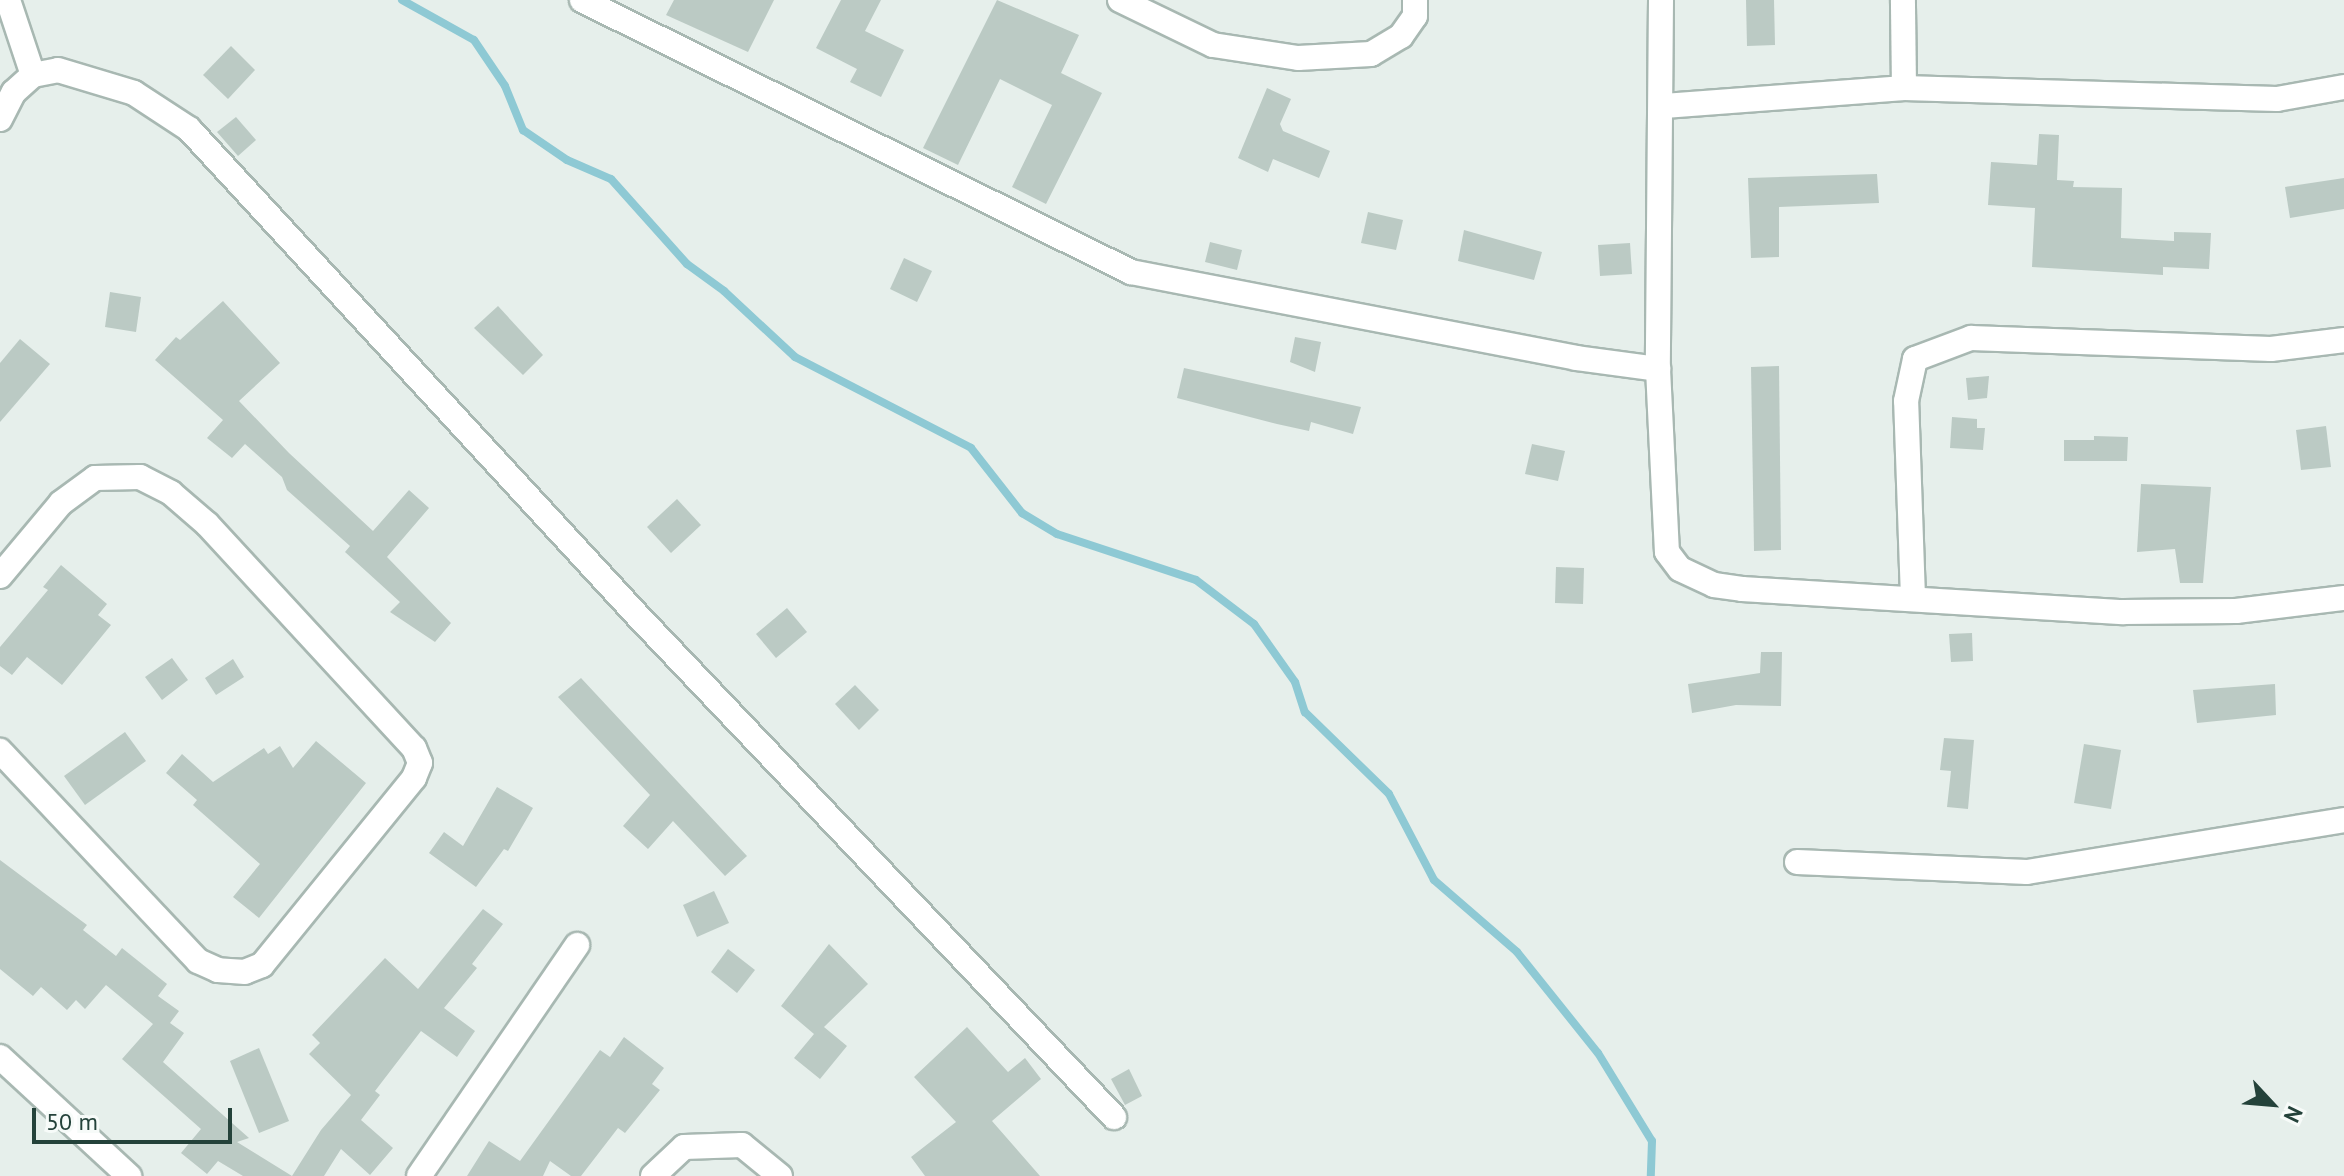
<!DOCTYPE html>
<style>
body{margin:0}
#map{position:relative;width:2344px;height:1176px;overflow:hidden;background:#e6efeb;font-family:"PT Sans",sans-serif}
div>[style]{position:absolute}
.stream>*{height:8px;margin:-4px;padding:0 4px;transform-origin:4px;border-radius:4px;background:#8ec9d4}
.building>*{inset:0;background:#bbcac4}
.roads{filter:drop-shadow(2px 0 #a8b8b2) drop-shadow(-2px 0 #a8b8b2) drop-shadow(0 2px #a8b8b2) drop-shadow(0 -2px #a8b8b2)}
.minor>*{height:24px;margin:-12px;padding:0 12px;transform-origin:12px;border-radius:12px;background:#fff}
span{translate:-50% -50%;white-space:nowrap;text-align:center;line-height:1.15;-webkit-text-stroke:6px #f7fbf9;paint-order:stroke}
.north{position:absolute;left:2232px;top:1064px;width:80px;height:80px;-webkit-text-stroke:6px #f7fbf9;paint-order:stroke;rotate:116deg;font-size:22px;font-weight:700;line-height:32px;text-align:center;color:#24423a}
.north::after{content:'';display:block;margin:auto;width:28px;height:36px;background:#24423a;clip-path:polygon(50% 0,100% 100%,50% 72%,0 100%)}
.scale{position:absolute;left:32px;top:1108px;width:200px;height:36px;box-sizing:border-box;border:4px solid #24423a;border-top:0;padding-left:10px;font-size:24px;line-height:28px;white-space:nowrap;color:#24423a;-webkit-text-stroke:6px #f7fbf9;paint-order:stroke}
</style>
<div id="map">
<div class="stream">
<div style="left:402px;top:0;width:82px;rotate:29.1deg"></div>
<div style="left:474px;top:40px;width:55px;rotate:56deg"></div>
<div style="left:505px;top:86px;width:48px;rotate:67.8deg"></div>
<div style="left:523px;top:130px;width:53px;rotate:34.3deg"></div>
<div style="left:567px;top:160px;width:48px;rotate:23.4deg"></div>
<div style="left:611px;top:179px;width:114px;rotate:48.2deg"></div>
<div style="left:687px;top:264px;width:46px;rotate:36.1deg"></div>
<div style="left:724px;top:291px;width:97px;rotate:42.9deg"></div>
<div style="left:795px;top:357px;width:198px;rotate:27.3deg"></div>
<div style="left:971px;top:448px;width:83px;rotate:51.9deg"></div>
<div style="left:1022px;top:513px;width:41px;rotate:31deg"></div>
<div style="left:1057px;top:534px;width:146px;rotate:18.3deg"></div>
<div style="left:1196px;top:580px;width:73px;rotate:37.2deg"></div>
<div style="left:1254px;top:624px;width:71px;rotate:54.7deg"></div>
<div style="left:1295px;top:682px;width:32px;rotate:72deg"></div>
<div style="left:1305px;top:712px;width:117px;rotate:44.3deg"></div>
<div style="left:1389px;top:794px;width:97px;rotate:62.4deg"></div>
<div style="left:1434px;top:880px;width:110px;rotate:40.9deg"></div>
<div style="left:1517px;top:952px;width:129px;rotate:51.3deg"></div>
<div style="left:1598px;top:1053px;width:103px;rotate:58.5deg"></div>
<div style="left:1652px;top:1141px;width:35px;rotate:92deg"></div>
</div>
<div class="building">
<div style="clip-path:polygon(674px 0,774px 0,748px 52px,666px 15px)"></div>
<div style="clip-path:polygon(841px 0,881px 0,865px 31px,904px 50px,881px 97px,850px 82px,857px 69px,816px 48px)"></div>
<div style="clip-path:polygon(997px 0,1079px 35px,1061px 73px,1102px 93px,1046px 204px,1012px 187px,1052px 105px,1000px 79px,958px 165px,923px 148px)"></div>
<div style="clip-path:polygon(1746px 0,1774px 0,1775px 45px,1747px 46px)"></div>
<div style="clip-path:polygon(231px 46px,255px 70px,228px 99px,203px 75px)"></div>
<div style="clip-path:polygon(1267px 88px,1291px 99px,1280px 124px,1283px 131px,1330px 151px,1319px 178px,1273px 159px,1268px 172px,1238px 158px)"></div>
<div style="clip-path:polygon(236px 117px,256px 140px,238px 156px,217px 132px)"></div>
<div style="clip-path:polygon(2039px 134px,2059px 135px,2057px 180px,2074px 181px,2073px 187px,2122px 188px,2121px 238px,2174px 241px,2174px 232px,2211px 233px,2209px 269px,2163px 267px,2163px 275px,2032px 267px,2035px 208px,1988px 205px,1991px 162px,2037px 165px)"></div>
<div style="clip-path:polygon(1877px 174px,1879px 203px,1779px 207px,1779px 257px,1751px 258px,1748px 178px)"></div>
<div style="clip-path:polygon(2344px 178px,2344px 209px,2290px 218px,2285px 187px)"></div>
<div style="clip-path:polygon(1368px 212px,1403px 220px,1396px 250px,1361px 243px)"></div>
<div style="clip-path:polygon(1464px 230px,1542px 252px,1534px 280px,1458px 261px)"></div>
<div style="clip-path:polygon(1210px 242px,1242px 250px,1237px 270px,1205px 262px)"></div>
<div style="clip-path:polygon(1630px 243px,1632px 274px,1600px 276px,1598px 245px)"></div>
<div style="clip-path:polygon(904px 258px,932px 271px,917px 302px,890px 289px)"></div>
<div style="clip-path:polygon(110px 292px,141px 297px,136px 332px,105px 327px)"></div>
<div style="clip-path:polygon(223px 301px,280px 363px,239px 401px,289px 453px,373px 531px,409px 490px,429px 508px,387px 557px,451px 623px,435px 642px,390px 612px,400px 602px,345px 552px,350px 546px,287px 490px,282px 477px,245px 444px,232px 458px,207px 438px,223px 420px,155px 360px,176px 337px,180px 340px)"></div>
<div style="clip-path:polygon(498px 306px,543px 355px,523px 375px,474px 328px)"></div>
<div style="clip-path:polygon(1295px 337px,1321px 342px,1315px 372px,1290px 362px)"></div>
<div style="clip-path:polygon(20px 339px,50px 364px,0 422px,0 363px)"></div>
<div style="clip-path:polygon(1779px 366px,1781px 550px,1754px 551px,1751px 367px)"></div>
<div style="clip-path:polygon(1184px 368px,1361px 407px,1353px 434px,1311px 422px,1309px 431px,1277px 424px,1177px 398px)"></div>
<div style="clip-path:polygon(1989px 376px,1987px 398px,1968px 400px,1966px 378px)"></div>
<div style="clip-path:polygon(1952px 417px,1977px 419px,1977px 428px,1985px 428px,1983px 450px,1950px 448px)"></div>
<div style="clip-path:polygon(2326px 426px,2331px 467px,2301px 470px,2296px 430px)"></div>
<div style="clip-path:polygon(2094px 436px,2128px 437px,2127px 461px,2064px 461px,2064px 440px,2094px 440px)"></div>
<div style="clip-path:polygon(1532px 444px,1565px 451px,1558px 481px,1525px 474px)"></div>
<div style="clip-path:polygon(2141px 484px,2211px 487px,2203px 583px,2180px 583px,2175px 549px,2137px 552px)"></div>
<div style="clip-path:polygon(677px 499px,701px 525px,671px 553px,647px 527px)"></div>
<div style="clip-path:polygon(61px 565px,107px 604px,98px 615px,111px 625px,62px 685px,27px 657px,12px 675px,0 666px,0 647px,48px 590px,43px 587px)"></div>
<div style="clip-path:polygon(1556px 567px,1584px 568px,1583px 604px,1555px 603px)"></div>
<div style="clip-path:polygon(787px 608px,807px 632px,776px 658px,756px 634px)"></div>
<div style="clip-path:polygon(1972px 633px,1973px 661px,1951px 662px,1949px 634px)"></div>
<div style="clip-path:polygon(1761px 652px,1782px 652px,1781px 706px,1736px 705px,1692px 713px,1688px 684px,1760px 673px)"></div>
<div style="clip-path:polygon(172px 658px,188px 680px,162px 700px,145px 677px)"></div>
<div style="clip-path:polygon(233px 659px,244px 677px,216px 695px,205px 678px)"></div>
<div style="clip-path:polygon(581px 678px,747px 856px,725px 876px,673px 821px,648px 849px,623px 826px,650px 795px,558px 697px)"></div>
<div style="clip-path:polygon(2275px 684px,2276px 715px,2197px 723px,2193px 690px)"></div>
<div style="clip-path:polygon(855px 685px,879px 710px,859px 730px,835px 704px)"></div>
<div style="clip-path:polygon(125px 732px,146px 761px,85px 805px,64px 776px)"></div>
<div style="clip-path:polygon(1944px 738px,1974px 740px,1968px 809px,1947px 807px,1951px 771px,1940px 770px)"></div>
<div style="clip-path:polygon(316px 741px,366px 783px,259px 918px,233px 897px,260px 864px,193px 805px,197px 800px,166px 773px,182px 754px,213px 782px,264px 748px,268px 754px,280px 746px,293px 768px)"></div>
<div style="clip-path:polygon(2084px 744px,2121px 750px,2111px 809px,2074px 803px)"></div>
<div style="clip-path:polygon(497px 787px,533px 808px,508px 851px,504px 849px,476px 887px,429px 853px,444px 832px,463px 846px)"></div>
<div style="clip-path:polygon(0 860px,87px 925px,83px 930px,116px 956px,122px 948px,167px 984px,158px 996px,179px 1011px,170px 1023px,184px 1033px,163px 1062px,249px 1138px,237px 1142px,292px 1176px,243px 1176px,218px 1161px,207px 1174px,181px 1153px,201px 1129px,122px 1059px,153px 1024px,106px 985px,85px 1009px,76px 1000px,67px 1010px,41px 987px,33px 996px,0 969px)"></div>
<div style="clip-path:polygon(714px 891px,729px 923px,697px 937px,683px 905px)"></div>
<div style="clip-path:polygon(483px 909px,503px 924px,472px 964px,477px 968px,444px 1008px,475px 1031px,457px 1057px,421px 1031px,375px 1091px,380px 1095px,361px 1120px,393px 1148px,370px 1175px,341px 1149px,324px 1176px,292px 1176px,321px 1130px,351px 1095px,309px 1054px,320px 1043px,312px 1035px,385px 958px,418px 989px)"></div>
<div style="clip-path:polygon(829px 944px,868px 984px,824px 1027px,847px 1046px,820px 1079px,794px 1058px,814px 1034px,781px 1006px)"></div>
<div style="clip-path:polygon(728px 949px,755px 970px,737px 993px,711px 972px)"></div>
<div style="clip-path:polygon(967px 1027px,1008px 1072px,1025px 1058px,1041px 1079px,992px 1121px,1040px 1176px,925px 1176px,911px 1157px,956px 1122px,914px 1077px)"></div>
<div style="clip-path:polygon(624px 1037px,664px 1068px,652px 1084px,660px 1090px,625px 1133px,618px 1128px,581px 1176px,571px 1176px,550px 1161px,543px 1176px,467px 1176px,489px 1141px,520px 1161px,600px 1050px,610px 1057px)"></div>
<div style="clip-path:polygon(259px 1048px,289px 1121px,259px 1133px,230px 1061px)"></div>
<div style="clip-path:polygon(1129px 1069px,1142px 1096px,1125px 1105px,1111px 1079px)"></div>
</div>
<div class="roads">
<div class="minor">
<div style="left:8px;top:0;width:79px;rotate:71.6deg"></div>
<div style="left:582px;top:0;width:613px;rotate:26.36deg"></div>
<div style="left:1131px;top:272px;width:453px;rotate:10.9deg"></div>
<div style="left:1576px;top:358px;width:83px;rotate:7.6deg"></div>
<div style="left:1120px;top:0;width:103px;rotate:25.8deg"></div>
<div style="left:1213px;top:45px;width:86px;rotate:8.7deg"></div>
<div style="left:1298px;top:58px;width:73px;rotate:-3.1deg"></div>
<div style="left:1371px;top:54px;width:35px;rotate:-31deg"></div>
<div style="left:1401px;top:36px;width:24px;rotate:-55deg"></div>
<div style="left:1415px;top:16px;width:16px;rotate:-90deg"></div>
<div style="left:1661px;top:0;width:369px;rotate:90.5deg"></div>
<div style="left:1658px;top:369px;width:183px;rotate:87.2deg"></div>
<div style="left:1667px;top:552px;width:21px;rotate:53deg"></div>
<div style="left:1680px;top:569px;width:38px;rotate:25deg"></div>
<div style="left:1714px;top:585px;width:28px;rotate:8deg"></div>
<div style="left:1742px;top:589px;width:382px;rotate:3.5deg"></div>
<div style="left:2123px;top:612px;width:113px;rotate:-0.5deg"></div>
<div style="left:2236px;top:611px;width:109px;rotate:-6.9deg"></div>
<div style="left:1904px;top:88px;width:373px;rotate:1.7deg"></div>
<div style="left:2277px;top:99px;width:68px;rotate:-10.2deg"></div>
<div style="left:1664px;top:106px;width:241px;rotate:-4.3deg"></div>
<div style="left:1904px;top:88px;width:88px;rotate:-90.7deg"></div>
<div style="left:0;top:119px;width:30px;rotate:-63deg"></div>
<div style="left:14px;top:92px;width:25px;rotate:-42deg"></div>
<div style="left:33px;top:75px;width:25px;rotate:-11deg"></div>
<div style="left:58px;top:70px;width:79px;rotate:16.8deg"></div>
<div style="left:134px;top:93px;width:66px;rotate:33.2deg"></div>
<div style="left:189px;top:129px;width:660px;rotate:47.33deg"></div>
<div style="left:636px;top:614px;width:694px;rotate:46.46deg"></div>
<div style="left:0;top:576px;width:95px;rotate:-50.1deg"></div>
<div style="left:61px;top:503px;width:42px;rotate:-36.3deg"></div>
<div style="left:95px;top:478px;width:45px;rotate:-1.3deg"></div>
<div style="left:140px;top:477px;width:35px;rotate:27deg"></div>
<div style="left:171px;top:493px;width:48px;rotate:40.7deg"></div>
<div style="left:207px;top:524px;width:305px;rotate:47.3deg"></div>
<div style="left:414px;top:748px;width:16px;rotate:68deg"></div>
<div style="left:420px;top:763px;width:16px;rotate:112deg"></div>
<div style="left:414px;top:778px;width:241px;rotate:129.1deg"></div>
<div style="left:262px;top:965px;width:18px;rotate:158deg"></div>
<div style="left:245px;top:972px;width:27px;rotate:-176deg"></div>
<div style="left:218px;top:970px;width:22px;rotate:-156deg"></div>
<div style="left:198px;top:961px;width:289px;rotate:-133.3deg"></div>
<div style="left:1913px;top:598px;width:197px;rotate:-92deg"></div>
<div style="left:1906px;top:401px;width:43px;rotate:-77.9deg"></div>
<div style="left:1915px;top:359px;width:60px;rotate:-20.6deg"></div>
<div style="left:1971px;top:338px;width:300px;rotate:2.1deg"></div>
<div style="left:2271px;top:349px;width:74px;rotate:-7deg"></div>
<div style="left:1797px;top:862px;width:230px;rotate:2.5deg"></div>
<div style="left:2027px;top:872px;width:321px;rotate:-9.3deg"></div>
<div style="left:0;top:1057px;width:176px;rotate:42.7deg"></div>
<div style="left:419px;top:1176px;width:280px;rotate:-55.6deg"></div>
<div style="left:653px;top:1176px;width:42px;rotate:-43.1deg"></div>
<div style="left:684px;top:1147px;width:58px;rotate:-2deg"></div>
<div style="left:742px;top:1145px;width:49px;rotate:39.2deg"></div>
</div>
</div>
<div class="north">N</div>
<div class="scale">50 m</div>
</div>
